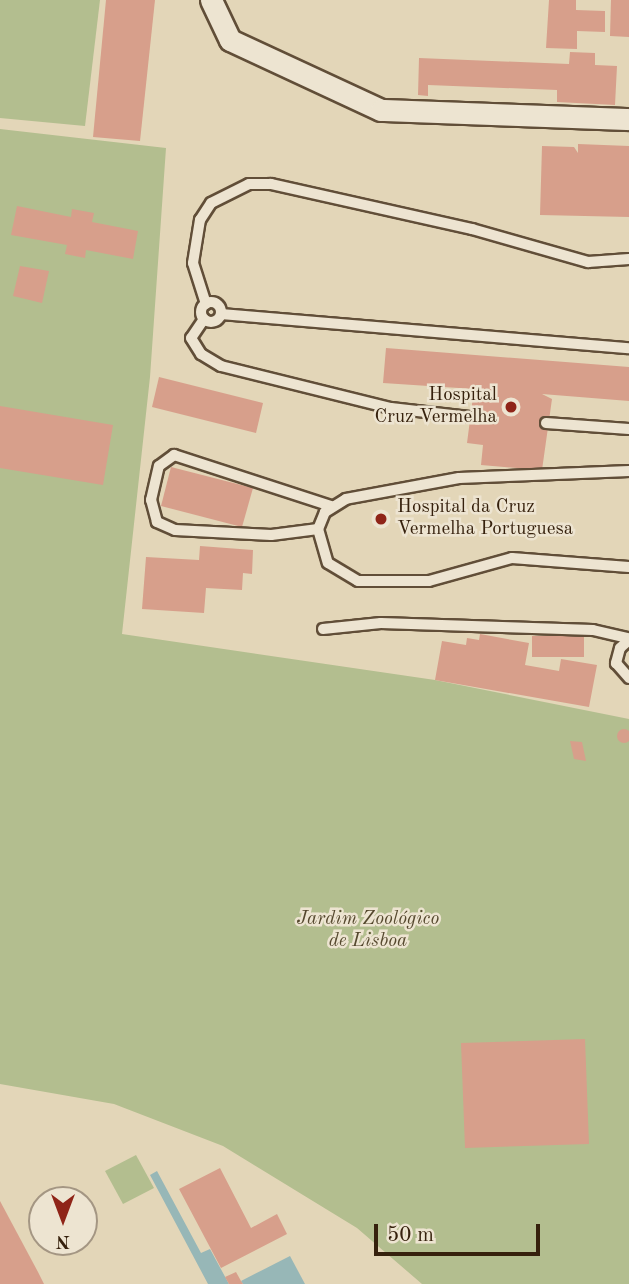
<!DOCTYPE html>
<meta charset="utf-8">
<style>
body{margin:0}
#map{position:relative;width:629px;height:1284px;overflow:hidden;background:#e3d6b8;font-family:"Old Standard TT",serif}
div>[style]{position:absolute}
.green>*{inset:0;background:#b3be8f}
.water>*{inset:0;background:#97b7b7}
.building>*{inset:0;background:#d79f8b}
.round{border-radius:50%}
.roads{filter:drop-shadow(2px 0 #614e38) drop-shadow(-2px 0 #614e38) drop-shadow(0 2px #614e38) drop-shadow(0 -2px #614e38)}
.lane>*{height:10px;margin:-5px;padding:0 5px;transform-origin:5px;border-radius:5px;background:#ede4d1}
.lane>.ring{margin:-5px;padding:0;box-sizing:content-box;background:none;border:10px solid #ede4d1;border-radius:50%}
.street>*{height:21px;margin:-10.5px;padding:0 10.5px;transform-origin:10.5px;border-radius:10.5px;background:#ede4d1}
.dots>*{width:19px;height:19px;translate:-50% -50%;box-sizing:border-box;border:4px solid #ede4d1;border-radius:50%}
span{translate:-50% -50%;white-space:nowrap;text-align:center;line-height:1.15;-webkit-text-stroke:5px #ede4d1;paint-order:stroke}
.poi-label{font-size:19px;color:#36210d}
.right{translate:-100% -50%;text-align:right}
.left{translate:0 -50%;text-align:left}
.park-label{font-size:19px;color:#55482e;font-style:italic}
.north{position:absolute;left:28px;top:1186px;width:70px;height:70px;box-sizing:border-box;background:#ede4d1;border:2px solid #a49683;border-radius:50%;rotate:180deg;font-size:19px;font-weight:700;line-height:28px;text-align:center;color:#36210d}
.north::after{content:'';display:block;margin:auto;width:24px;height:32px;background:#8f2418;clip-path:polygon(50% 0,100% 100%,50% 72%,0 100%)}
.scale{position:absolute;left:374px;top:1224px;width:166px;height:32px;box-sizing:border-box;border:4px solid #36210d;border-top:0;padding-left:9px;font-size:21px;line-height:24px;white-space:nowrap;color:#36210d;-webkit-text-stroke:5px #ede4d1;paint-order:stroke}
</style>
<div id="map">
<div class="green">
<div style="clip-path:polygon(0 0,100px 0,85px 126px,0 118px)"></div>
<div style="clip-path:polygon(0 129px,166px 148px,150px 377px,122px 634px,435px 680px,629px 719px,629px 1284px,422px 1284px,357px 1228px,223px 1146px,114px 1104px,0 1084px)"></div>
<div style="clip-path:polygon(136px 1155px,154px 1188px,123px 1204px,105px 1171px)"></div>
</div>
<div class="water">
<div style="clip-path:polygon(157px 1171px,201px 1253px,210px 1249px,229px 1284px,208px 1284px,150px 1175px)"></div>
<div style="clip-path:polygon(290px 1256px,305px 1284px,243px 1284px,241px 1281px)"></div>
</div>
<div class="building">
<div style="clip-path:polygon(106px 0,155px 0,140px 141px,93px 137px)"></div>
<div style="clip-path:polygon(549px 0,576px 0,576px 10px,605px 11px,605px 32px,577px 31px,577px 49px,546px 48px)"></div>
<div style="clip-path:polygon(611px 0,629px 0,629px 37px,610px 36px)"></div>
<div style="clip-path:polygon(570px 52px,595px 53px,595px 65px,617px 66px,615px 105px,557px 102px,557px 90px,428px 85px,428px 96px,418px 95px,419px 58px,569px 64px)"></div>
<div style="clip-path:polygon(578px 144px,629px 146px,629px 217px,540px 215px,542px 146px,574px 147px,578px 153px)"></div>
<div style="clip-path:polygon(17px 206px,71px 217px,72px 209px,94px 213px,92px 222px,138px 231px,133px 259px,86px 250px,85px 258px,65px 254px,67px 245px,11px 235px)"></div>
<div style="clip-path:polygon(20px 266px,49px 271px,42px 303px,13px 296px)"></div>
<div style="clip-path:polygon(386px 348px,629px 367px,629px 401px,542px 394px,552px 399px,542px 470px,481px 465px,483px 445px,467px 443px,474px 389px,383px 383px)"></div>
<div style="clip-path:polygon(159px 377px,263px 403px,256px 433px,152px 407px)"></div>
<div style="clip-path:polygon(0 406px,113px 425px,103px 485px,0 468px)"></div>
<div style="clip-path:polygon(171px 467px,253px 488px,242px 527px,161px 506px)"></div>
<div style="clip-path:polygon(200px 546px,253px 550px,252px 574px,243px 573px,242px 590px,206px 588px,204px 613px,142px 609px,146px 557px,199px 560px)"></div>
<div style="clip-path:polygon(480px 634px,529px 643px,525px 665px,559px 671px,561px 659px,597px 665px,589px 707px,435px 680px,442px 641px,466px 645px,467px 638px,479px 640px)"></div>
<div style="clip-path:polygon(532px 636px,584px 636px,584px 657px,532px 657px)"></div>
<div class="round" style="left:617px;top:729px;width:14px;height:14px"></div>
<div style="clip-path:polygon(570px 741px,582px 742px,586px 761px,574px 759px)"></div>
<div style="clip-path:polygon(585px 1039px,589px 1144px,465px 1148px,461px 1043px)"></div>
<div style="clip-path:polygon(220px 1168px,251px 1228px,277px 1214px,287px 1234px,221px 1268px,179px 1189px)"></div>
<div style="clip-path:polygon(0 1201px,38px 1272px,44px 1284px,0 1284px)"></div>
<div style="clip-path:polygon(236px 1272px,241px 1281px,243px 1284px,229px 1284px,225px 1277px)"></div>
</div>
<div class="roads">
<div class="lane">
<div class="ring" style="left:201px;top:302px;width:10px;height:10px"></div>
<div style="left:206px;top:304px;width:43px;rotate:-107.6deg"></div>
<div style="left:193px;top:263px;width:44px;rotate:-80.8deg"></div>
<div style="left:200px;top:220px;width:20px;rotate:-57deg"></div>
<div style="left:211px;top:203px;width:42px;rotate:-26.6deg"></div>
<div style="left:249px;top:184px;width:22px"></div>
<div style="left:271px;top:184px;width:206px;rotate:12.6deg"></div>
<div style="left:472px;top:229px;width:121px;rotate:15.9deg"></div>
<div style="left:588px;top:262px;width:41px;rotate:-4.2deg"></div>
<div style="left:221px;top:314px;width:409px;rotate:4.8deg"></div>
<div style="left:204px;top:319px;width:23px;rotate:124deg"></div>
<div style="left:191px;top:338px;width:19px;rotate:58deg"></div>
<div style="left:201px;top:354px;width:23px;rotate:31deg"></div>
<div style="left:221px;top:366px;width:175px;rotate:13.9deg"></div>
<div style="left:391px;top:408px;width:79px;rotate:6.6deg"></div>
<div style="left:546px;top:423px;width:83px;rotate:4.1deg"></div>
<div style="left:629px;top:471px;width:170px;rotate:177.6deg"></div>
<div style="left:459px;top:478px;width:115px;rotate:169.5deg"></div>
<div style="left:346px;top:499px;width:25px;rotate:148deg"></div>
<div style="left:325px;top:512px;width:18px;rotate:112deg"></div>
<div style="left:318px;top:529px;width:35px;rotate:74deg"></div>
<div style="left:328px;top:563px;width:35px;rotate:31deg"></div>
<div style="left:358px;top:581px;width:71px"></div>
<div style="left:429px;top:581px;width:86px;rotate:-15.5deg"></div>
<div style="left:512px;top:558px;width:117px;rotate:4.4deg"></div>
<div style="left:318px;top:529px;width:47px;rotate:172.7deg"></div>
<div style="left:271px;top:535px;width:96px;rotate:-177deg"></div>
<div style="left:175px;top:530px;width:20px;rotate:-156deg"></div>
<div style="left:157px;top:522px;width:23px;rotate:-105deg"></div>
<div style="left:151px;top:500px;width:35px;rotate:-77deg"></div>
<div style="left:159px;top:466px;width:19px;rotate:-36deg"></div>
<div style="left:174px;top:455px;width:165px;rotate:18deg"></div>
<div style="left:323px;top:629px;width:58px;rotate:-5.9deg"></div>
<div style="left:381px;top:623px;width:212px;rotate:1.9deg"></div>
<div style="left:593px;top:630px;width:37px;rotate:13deg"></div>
<div style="left:629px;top:640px;width:12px;rotate:138deg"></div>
<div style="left:620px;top:648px;width:16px;rotate:105deg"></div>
<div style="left:616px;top:663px;width:20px;rotate:49deg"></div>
</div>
<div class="street">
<div style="left:211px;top:0;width:44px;rotate:64.6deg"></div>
<div style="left:230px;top:40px;width:166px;rotate:24.9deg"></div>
<div style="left:381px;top:110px;width:248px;rotate:2.1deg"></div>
</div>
</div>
<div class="dots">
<div style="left:511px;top:407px;background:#8f2418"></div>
<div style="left:381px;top:519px;background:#8f2418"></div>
</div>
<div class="poi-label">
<span class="right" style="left:497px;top:407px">Hospital<br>Cruz Vermelha</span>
<span class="left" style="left:397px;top:519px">Hospital da Cruz<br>Vermelha Portuguesa</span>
</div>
<div class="park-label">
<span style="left:368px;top:931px">Jardim Zoológico<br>de Lisboa</span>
</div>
<div class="north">N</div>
<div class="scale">50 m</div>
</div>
